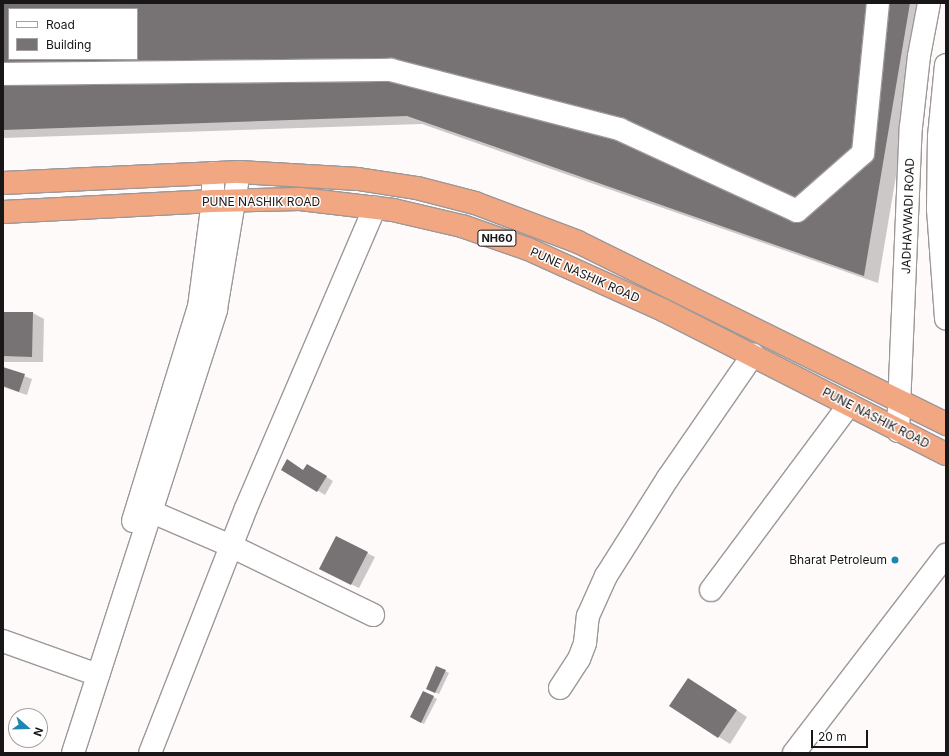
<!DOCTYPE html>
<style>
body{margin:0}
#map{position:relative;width:949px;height:756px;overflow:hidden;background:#fffafa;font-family:Inter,sans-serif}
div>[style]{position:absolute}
.shadow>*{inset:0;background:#0003}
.building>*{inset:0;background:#777375}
.roads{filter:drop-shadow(1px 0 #9d9898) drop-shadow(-1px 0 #9d9898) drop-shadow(0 1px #9d9898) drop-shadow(0 -1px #9d9898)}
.minor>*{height:22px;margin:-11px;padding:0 11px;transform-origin:11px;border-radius:11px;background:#fff}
.highway>*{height:22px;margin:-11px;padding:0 11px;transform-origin:11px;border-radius:11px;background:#f2a783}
.dots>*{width:11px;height:11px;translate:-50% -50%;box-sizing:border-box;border:2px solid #fff;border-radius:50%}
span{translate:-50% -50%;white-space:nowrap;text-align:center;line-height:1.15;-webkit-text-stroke:3px #fff;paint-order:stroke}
.shield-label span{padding:1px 3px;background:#fff;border:1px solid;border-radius:3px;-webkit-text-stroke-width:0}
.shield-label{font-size:11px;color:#181616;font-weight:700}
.street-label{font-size:12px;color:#181616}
.poi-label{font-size:12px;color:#181616}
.right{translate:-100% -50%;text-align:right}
.frame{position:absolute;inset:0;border:4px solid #181616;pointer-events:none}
.legend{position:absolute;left:8px;top:8px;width:130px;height:52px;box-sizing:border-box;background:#fff;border:1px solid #a3a2a2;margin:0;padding:5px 7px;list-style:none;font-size:12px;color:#181616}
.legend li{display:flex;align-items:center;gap:8px;height:20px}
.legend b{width:20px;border:1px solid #a3a2a2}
.north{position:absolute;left:8px;top:708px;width:40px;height:40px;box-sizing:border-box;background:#fff;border:1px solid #a3a2a2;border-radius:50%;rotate:110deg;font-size:11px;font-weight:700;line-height:16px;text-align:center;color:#181616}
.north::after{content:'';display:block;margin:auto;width:14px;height:18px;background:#1d88af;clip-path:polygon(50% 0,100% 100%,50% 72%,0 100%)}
.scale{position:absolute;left:811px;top:730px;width:57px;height:18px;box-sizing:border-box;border:2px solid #181616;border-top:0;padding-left:5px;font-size:12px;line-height:14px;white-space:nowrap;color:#181616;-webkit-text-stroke:3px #fff;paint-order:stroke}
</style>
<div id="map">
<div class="shadow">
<div style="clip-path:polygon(evenodd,3px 3px,925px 3px,878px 283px,422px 124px,3px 138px,3px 3px,9px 9px,137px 9px,137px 59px,9px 59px,9px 9px)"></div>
<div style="clip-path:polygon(3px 313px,33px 313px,44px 319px,43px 362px,3px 362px)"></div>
<div style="clip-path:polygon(3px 368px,32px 379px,27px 395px,3px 387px)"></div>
<div style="clip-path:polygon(307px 465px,333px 481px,325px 495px,282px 469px,304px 471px)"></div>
<div style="clip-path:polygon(336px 538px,375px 557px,359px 588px,328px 573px)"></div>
<div style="clip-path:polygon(437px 667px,449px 673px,439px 694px,430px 690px)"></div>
<div style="clip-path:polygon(699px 685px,747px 717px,730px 744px,671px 706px)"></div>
<div style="clip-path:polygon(424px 692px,437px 699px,424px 724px,411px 717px)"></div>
</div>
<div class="building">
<div style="clip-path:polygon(evenodd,3px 3px,910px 3px,864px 276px,407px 116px,3px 130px,3px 3px,9px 9px,137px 9px,137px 59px,9px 59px,9px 9px)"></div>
<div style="clip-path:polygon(3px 312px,33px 312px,32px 357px,3px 356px)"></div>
<div style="clip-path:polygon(3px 367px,25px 374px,19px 392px,3px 386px)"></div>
<div style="clip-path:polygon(287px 459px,303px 470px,307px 464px,327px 476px,317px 492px,281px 470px)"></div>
<div style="clip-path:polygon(336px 536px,368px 552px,351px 585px,319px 569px)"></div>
<div style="clip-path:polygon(436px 666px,446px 670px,435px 693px,426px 689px)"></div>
<div style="clip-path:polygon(688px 678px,737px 710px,718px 738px,669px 706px)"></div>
<div style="clip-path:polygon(423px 691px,434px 696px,421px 723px,410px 717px)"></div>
</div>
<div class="roads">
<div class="minor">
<div style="left:946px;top:65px;width:72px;rotate:95.6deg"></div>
<div style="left:939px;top:137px;width:72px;rotate:90.8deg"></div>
<div style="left:938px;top:209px;width:110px;rotate:85.8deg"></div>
<div style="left:3px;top:74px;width:388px;rotate:-0.6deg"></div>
<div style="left:391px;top:70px;width:236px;rotate:14.5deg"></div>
<div style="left:619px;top:129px;width:196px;rotate:24.7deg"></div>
<div style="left:797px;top:211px;width:88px;rotate:-41.3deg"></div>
<div style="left:863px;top:153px;width:151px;rotate:-84.3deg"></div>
<div style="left:898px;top:431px;width:304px;rotate:-87.6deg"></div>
<div style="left:911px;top:127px;width:71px;rotate:-83.6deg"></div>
<div style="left:919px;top:56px;width:54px;rotate:-79.3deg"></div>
<div style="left:152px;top:512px;width:86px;rotate:23.3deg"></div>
<div style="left:231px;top:546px;width:158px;rotate:25.9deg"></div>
<div style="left:133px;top:521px;width:224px;rotate:-72.9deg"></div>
<div style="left:199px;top:307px;width:107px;rotate:-82.5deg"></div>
<div style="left:213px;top:201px;width:28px;rotate:-90deg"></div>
<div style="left:711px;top:590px;width:231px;rotate:-53.3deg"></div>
<div style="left:3px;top:641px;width:101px;rotate:19.7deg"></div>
<div style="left:560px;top:688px;width:35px;rotate:-57deg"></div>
<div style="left:579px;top:659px;width:17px;rotate:-69deg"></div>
<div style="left:585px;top:643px;width:27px;rotate:-84deg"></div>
<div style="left:588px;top:616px;width:44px;rotate:-65.8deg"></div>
<div style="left:606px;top:576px;width:116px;rotate:-57.7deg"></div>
<div style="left:668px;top:478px;width:150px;rotate:-55.4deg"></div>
<div style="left:73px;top:753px;width:466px;rotate:-72.1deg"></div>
<div style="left:216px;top:309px;width:139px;rotate:-80.5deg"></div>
<div style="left:150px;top:753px;width:263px;rotate:-68.6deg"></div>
<div style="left:246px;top:508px;width:327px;rotate:-66.8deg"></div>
<div style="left:794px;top:753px;width:250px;rotate:-52.5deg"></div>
</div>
<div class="highway">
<div style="left:3px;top:183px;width:236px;rotate:-2.7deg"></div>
<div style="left:239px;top:172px;width:119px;rotate:3.4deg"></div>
<div style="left:358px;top:179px;width:60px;rotate:8.7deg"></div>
<div style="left:417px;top:188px;width:60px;rotate:14.5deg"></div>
<div style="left:475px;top:203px;width:110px;rotate:20.7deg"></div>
<div style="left:578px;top:242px;width:411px;rotate:26.3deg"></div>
<div style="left:3px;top:212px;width:210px;rotate:-3deg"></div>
<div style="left:213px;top:201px;width:87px;rotate:-1.3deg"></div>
<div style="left:300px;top:199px;width:94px;rotate:6.7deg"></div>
<div style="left:393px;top:210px;width:71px;rotate:13.1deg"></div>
<div style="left:462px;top:226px;width:70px;rotate:19.2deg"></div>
<div style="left:528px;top:249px;width:150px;rotate:24.3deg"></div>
<div style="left:665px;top:311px;width:315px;rotate:27deg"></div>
</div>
</div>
<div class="dots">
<div style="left:895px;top:560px;background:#1d88af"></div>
</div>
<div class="shield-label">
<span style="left:497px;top:238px">NH60</span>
</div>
<div class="street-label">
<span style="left:261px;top:202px">PUNE NASHIK ROAD</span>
<span style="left:908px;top:216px;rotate:-88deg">JADHAVWADI ROAD</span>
<span style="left:585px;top:275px;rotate:24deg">PUNE NASHIK ROAD</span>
<span style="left:876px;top:418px;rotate:27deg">PUNE NASHIK ROAD</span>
</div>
<div class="poi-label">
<span class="right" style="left:887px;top:560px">Bharat Petroleum</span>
</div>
<div class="frame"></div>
<ul class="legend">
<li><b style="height:5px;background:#fff"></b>Road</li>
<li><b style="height:11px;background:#777375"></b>Building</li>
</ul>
<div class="north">N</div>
<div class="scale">20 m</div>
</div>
